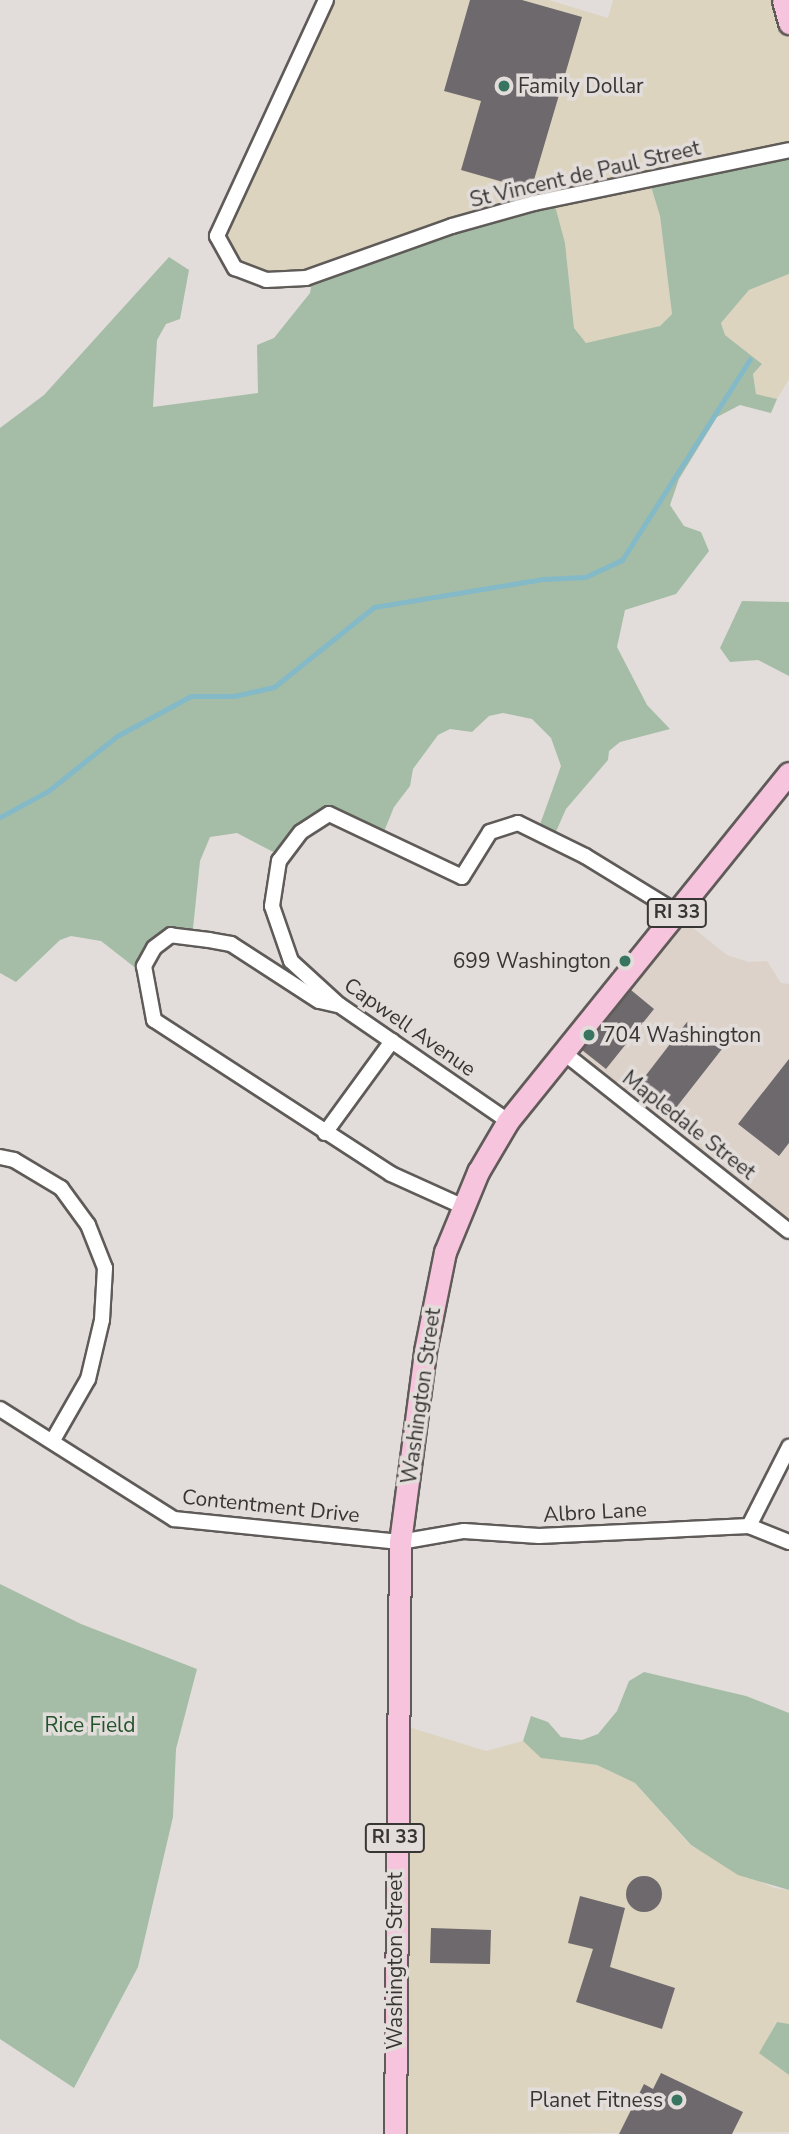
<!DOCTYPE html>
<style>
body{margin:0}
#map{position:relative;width:789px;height:2134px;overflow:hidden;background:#e2ddda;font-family:"Nunito Sans",sans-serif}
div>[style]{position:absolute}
.commercial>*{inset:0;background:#ddd4bf}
.built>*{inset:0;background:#dcd2c9}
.green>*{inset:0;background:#a5bda6}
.stream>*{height:5px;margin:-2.5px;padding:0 2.5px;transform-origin:2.5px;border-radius:2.5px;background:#84b9c8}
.building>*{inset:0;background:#6e696c}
.round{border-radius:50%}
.roads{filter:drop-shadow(2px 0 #5f5b58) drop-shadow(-2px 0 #5f5b58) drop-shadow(0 2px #5f5b58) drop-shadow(0 -2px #5f5b58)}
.minor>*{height:14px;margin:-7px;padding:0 7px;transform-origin:7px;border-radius:7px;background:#fff}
.primary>*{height:21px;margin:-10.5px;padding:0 10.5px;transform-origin:10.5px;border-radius:10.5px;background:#f7c4dd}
.dots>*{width:19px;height:19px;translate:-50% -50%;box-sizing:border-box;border:4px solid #e2ddda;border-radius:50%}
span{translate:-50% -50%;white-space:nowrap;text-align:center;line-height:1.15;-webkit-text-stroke:7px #e2ddda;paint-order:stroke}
.shield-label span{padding:2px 5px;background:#e2ddda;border:2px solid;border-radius:5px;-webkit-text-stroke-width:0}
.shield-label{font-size:19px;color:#383635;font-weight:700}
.poi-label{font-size:21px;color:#383635}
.left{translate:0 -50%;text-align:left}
.right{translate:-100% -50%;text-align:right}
.street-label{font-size:21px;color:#383635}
.park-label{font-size:21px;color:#21542a}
</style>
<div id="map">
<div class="commercial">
<div style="clip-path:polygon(325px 0,549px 0,608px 18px,613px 0,782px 0,789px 24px,789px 148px,649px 180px,660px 216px,672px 314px,660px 326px,605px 341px,586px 343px,574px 329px,565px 243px,382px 254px,278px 279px,245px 271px,220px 244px)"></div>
<div style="clip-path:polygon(789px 274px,789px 379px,777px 399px,765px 399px,756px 394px,753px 374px,762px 364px,725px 335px,721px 323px,749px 290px)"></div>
<div style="clip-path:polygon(402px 1725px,486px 1751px,523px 1741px,541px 1758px,597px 1765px,635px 1783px,691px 1846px,774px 1888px,789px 1890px,789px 2024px,776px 2022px,760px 2053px,789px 2075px,789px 2132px,394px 2134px)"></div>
</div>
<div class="built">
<div style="clip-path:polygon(677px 915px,727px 955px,749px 962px,767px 961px,781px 983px,789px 984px,789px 1230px,580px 1064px,568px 1045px)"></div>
</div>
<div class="green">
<div style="clip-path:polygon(789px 148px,789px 274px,749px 290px,721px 323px,725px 335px,762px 364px,753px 374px,756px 394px,777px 399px,771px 413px,740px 405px,717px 417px,679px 479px,670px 505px,684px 526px,701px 532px,709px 551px,676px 594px,625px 610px,617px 647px,647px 705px,670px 729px,620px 742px,609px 751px,608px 760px,566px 809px,554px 836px,538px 830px,561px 766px,551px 738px,532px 719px,503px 713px,489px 716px,472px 732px,450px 729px,438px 735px,413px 769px,410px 786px,394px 807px,383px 834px,328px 814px,281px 856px,237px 833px,210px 837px,200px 861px,192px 938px,173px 940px,153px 960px,151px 980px,101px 941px,71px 936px,60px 940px,16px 982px,0 973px,0 428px,44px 395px,169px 257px,189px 270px,180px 319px,166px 324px,157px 340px,153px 407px,258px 393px,257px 345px,274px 338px,310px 293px,313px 276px,554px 202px,565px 243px,574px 328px,586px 343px,660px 326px,672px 314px,660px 216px,649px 180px)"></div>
<div style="clip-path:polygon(742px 601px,789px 602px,789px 676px,758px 660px,730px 662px,720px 648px)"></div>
<div style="clip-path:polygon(0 1584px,81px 1624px,197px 1669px,176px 1749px,173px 1817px,138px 1967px,74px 2088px,0 2039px)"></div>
<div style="clip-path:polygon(644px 1672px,746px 1696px,789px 1713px,789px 1890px,738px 1875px,691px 1845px,635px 1783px,597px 1765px,541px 1758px,523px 1741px,531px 1716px,548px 1722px,561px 1737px,582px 1740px,598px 1734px,617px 1711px,629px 1681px)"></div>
<div style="clip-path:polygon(777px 2022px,789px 2024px,789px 2075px,759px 2053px)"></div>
</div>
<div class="stream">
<div style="left:0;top:817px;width:55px;rotate:-28.4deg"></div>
<div style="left:48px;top:791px;width:88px;rotate:-38.6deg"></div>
<div style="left:117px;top:736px;width:84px;rotate:-28.4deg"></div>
<div style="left:191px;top:696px;width:43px"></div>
<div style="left:234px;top:696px;width:41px;rotate:-12.7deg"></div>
<div style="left:274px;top:687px;width:128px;rotate:-38.7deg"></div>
<div style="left:374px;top:607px;width:172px;rotate:-9.4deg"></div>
<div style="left:544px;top:579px;width:41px;rotate:-2.8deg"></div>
<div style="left:585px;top:577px;width:41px;rotate:-24.7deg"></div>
<div style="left:622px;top:560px;width:238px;rotate:-57.5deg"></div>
</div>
<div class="building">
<div style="clip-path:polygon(470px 0,522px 0,582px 17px,531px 190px,461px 170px,481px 101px,444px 91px)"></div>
<div style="clip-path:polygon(631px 990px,654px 1009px,606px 1069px,582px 1050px)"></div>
<div style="clip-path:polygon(687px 1022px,722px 1049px,668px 1118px,633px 1092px)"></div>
<div style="clip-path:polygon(789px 1059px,789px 1143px,779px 1156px,738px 1124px)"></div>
<div class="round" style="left:626px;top:1876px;width:36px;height:36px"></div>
<div style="clip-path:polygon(580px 1896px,625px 1908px,610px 1967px,675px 1988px,662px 2029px,576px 2002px,593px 1949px,568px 1943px)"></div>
<div style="clip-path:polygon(431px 1928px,491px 1930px,490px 1964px,430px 1963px)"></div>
<div style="clip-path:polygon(661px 2073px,743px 2112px,732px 2134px,619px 2134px,644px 2084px,653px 2089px)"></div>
</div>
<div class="roads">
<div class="minor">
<div style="left:326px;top:0;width:260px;rotate:114.8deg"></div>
<div style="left:217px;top:236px;width:37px;rotate:61deg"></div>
<div style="left:235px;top:268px;width:33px;rotate:21deg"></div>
<div style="left:266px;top:280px;width:40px;rotate:-2.9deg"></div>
<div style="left:306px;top:278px;width:155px;rotate:-19.6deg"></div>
<div style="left:452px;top:226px;width:85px;rotate:-15.7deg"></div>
<div style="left:534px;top:203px;width:260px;rotate:-11.7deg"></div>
<div style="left:337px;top:1005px;width:18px;rotate:-167deg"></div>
<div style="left:319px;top:1001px;width:105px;rotate:-147.1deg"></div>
<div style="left:231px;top:944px;width:22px;rotate:-170deg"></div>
<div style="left:209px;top:940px;width:38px;rotate:-173deg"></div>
<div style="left:171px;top:935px;width:21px;rotate:143deg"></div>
<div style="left:154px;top:948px;width:21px;rotate:119deg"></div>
<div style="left:144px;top:966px;width:55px;rotate:79.5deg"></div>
<div style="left:154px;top:1020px;width:283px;rotate:33deg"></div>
<div style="left:391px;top:1174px;width:80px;rotate:24.3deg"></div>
<div style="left:563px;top:1052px;width:288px;rotate:38.4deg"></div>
<div style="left:508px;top:1121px;width:205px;rotate:-145.5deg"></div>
<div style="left:339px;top:1005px;width:65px;rotate:-137.5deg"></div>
<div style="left:291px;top:961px;width:58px;rotate:-109.1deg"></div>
<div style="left:272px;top:906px;width:46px;rotate:-81.2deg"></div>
<div style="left:279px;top:861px;width:36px;rotate:-53deg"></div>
<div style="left:301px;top:832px;width:33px;rotate:-33deg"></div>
<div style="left:329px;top:814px;width:147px;rotate:25.3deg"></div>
<div style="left:462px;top:877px;width:53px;rotate:-58.1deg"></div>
<div style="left:490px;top:832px;width:29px;rotate:-18deg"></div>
<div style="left:518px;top:823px;width:75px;rotate:26.2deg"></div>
<div style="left:585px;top:856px;width:109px;rotate:31.5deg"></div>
<div style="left:325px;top:1133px;width:114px;rotate:-53.9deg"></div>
<div style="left:0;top:1157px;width:14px;rotate:12deg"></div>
<div style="left:14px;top:1160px;width:55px;rotate:30.8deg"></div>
<div style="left:61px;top:1188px;width:46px;rotate:53.9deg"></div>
<div style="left:88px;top:1225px;width:46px;rotate:68.4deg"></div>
<div style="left:105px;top:1268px;width:52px;rotate:93.3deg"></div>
<div style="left:102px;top:1320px;width:61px;rotate:103.3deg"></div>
<div style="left:88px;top:1379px;width:70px;rotate:119.8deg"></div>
<div style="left:0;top:1409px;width:206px;rotate:32.3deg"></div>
<div style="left:174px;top:1519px;width:227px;rotate:5.8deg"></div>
<div style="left:400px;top:1542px;width:65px;rotate:-9.8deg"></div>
<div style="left:464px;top:1531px;width:75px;rotate:3.8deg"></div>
<div style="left:539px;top:1536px;width:210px;rotate:-2.7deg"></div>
<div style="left:749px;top:1526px;width:43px;rotate:21.8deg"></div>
<div style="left:749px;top:1526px;width:89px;rotate:-63.1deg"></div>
</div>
<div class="primary">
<div style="left:783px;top:0;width:24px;rotate:75deg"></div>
<div style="left:395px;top:2134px;width:592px;rotate:-89.52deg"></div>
<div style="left:400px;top:1542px;width:193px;rotate:-82.5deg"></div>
<div style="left:425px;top:1351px;width:101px;rotate:-78.6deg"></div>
<div style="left:445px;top:1252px;width:87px;rotate:-67.6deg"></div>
<div style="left:478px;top:1172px;width:59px;rotate:-59.5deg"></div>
<div style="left:508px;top:1121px;width:447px;rotate:-51.1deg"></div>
</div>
</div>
<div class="dots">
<div style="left:504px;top:86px;background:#387561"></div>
<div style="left:625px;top:961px;background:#387561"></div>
<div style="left:589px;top:1035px;background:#387561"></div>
<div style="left:677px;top:2100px;background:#387561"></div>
</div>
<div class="shield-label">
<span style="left:677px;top:913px">RI 33</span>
<span style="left:395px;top:1838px">RI 33</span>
</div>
<div class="poi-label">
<span class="left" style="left:518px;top:86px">Family Dollar</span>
<span class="right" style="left:611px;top:961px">699 Washington</span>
<span class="left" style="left:603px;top:1035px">704 Washington</span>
<span class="right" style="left:663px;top:2100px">Planet Fitness</span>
</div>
<div class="street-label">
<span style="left:585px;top:174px;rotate:-13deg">St Vincent de Paul Street</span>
<span style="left:410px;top:1027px;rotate:35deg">Capwell Avenue</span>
<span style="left:689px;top:1125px;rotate:38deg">Mapledale Street</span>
<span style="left:421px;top:1396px;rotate:-82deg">Washington Street</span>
<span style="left:271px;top:1506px;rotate:6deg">Contentment Drive</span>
<span style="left:595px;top:1512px;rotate:-3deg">Albro Lane</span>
<span style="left:395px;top:1961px;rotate:-90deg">Washington Street</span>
</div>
<div class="park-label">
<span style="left:90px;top:1725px">Rice Field</span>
</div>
</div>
